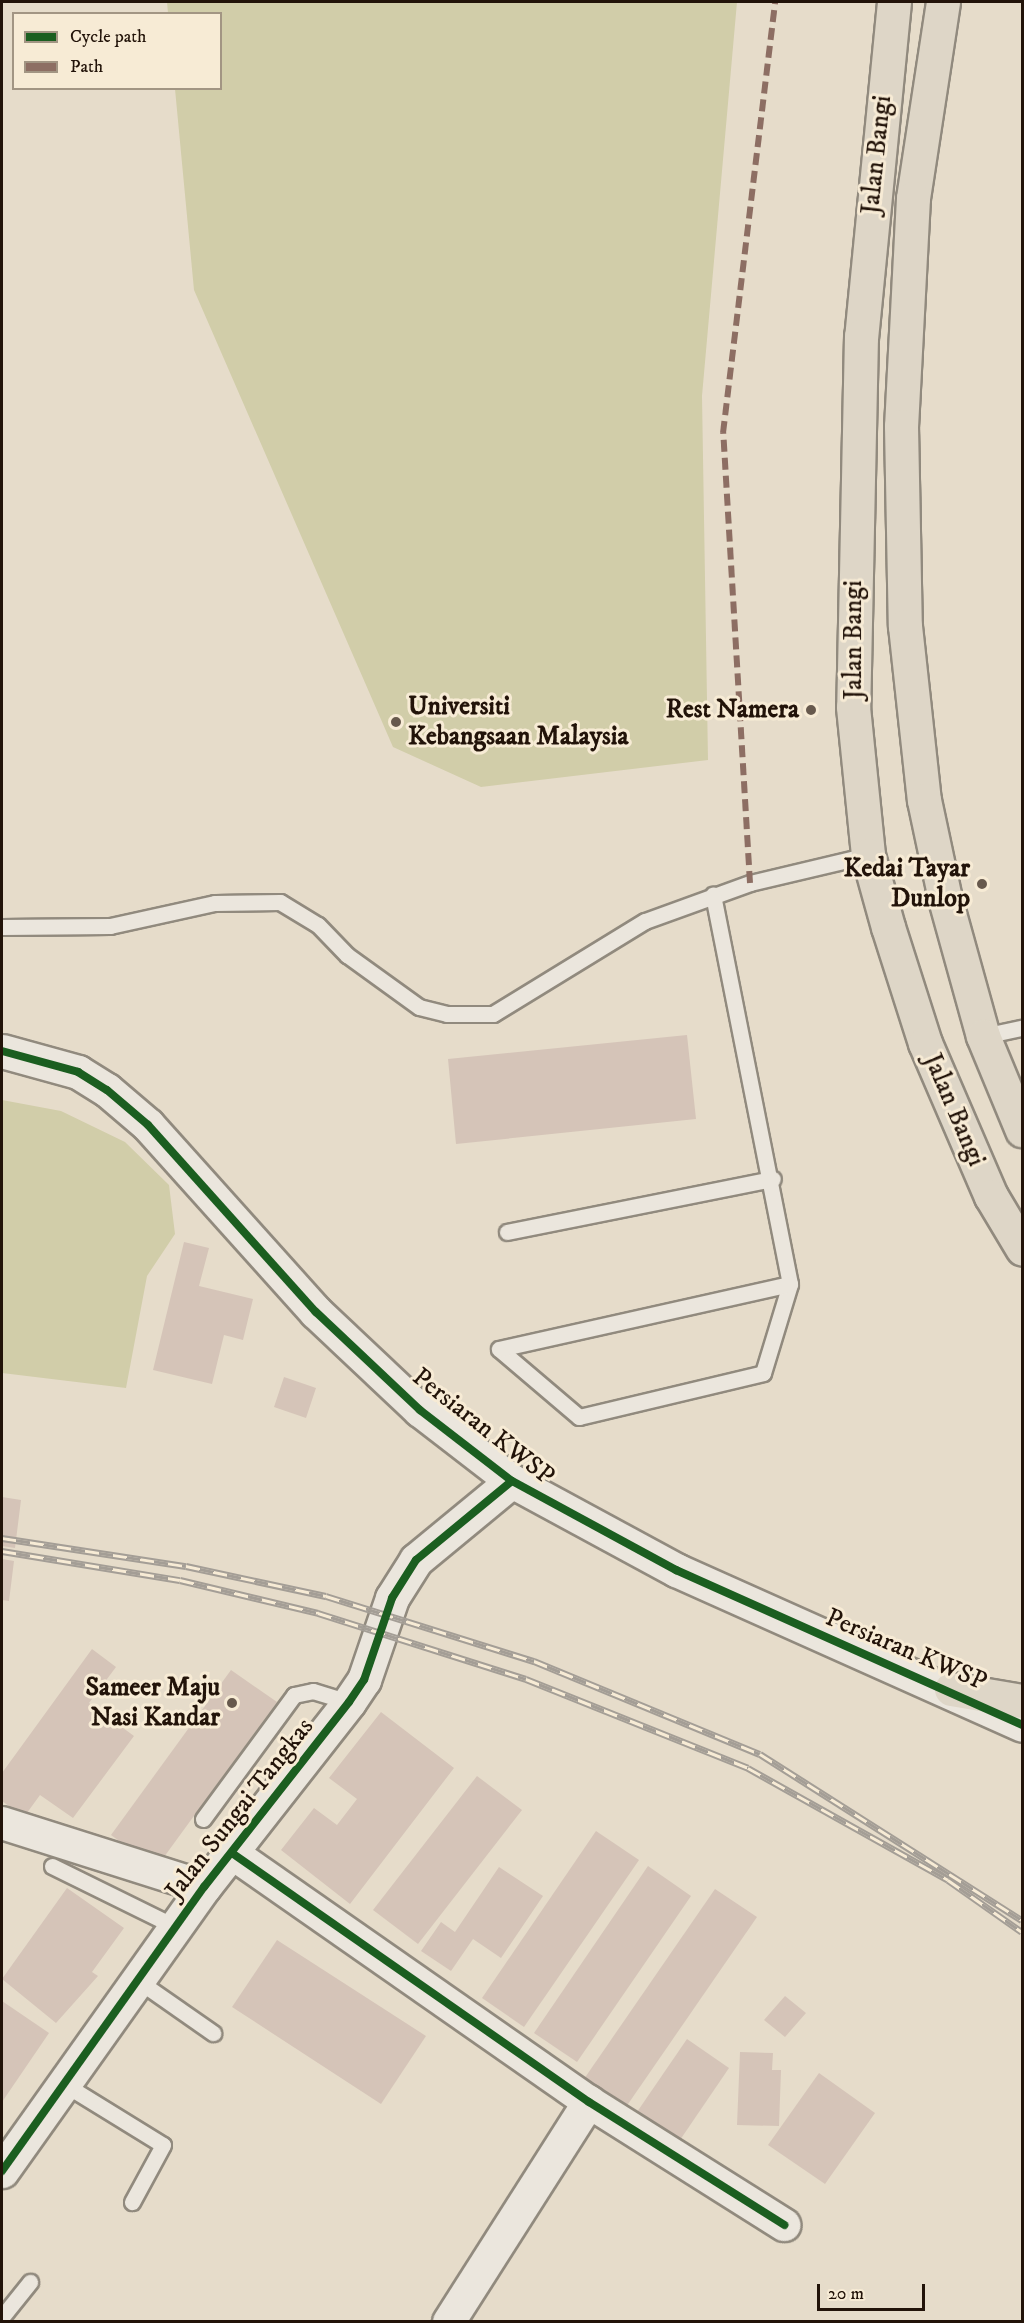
<!DOCTYPE html>
<style>
body{margin:0}
#map{position:relative;width:1024px;height:2323px;overflow:hidden;background:#e6dcca;font-family:"IM FELL DW Pica",serif}
div>[style]{position:absolute}
.green>*{inset:0;background:#d1cda9}
.building>*{inset:0;background:#d5c4b8}
.roads{filter:drop-shadow(2px 0 #918a7e) drop-shadow(-2px 0 #918a7e) drop-shadow(0 2px #918a7e) drop-shadow(0 -2px #918a7e)}
.lane>*{height:15px;margin:-7.5px;padding:0 7.5px;transform-origin:7.5px;border-radius:7.5px;background:#ebe6dd}
.street>*{height:32px;margin:-16px;padding:0 16px;transform-origin:16px;border-radius:16px;background:#ebe6dd}
.secondary>*{height:33px;margin:-16.5px;padding:0 16.5px;transform-origin:16.5px;border-radius:16.5px;background:#ebe6dd}
.primary>*{height:33px;margin:-16.5px;padding:0 16.5px;transform-origin:16.5px;border-radius:16.5px;background:#ded6c7}
.rail>*{height:7px;margin-top:-3.5px;transform-origin:0;background:repeating-linear-gradient(90deg,#f7ebd5 0 14px,#a49e96 0 28px);box-sizing:border-box;border-block:2px solid #a49e96}
.quiet>*{height:6px;margin-top:-3px;transform-origin:0;background:repeating-linear-gradient(90deg,#8d6e63 0 12px,transparent 0 18px)}
.cycleway>*{height:8px;margin:-4px;padding:0 4px;transform-origin:4px;border-radius:4px;background:#1b5e20}
.dots>*{width:16px;height:16px;translate:-50% -50%;box-sizing:border-box;border:3px solid #f7ebd5;border-radius:50%}
span{translate:-50% -50%;white-space:nowrap;text-align:center;line-height:1.15;-webkit-text-stroke:6px #f7ebd5;paint-order:stroke}
.street-label{font-size:26px;color:#221309}
.poi-label{font-size:26px;color:#221309;font-weight:700}
.left{translate:0 -50%;text-align:left}
.right{translate:-100% -50%;text-align:right}
.frame{position:absolute;inset:0;border:3px solid #221309;pointer-events:none}
.legend{position:absolute;left:12px;top:12px;width:210px;height:78px;box-sizing:border-box;background:#f7ebd5;border:2px solid #a29583;margin:0;padding:8px 10px;list-style:none;font-size:18px;color:#221309}
.legend li{display:flex;align-items:center;gap:12px;height:30px}
.legend b{width:30px;border:2px solid #a29583}
.scale{position:absolute;left:817px;top:2284px;width:108px;height:27px;box-sizing:border-box;border:3px solid #221309;border-top:0;padding-left:8px;font-size:18px;line-height:21px;white-space:nowrap;color:#221309;-webkit-text-stroke:4px #f7ebd5;paint-order:stroke}
</style>
<div id="map">
<div class="green">
<div style="clip-path:polygon(167px 2px,737px 2px,702px 396px,708px 760px,481px 787px,393px 747px,194px 290px,175px 89px,220px 88px,220px 14px,168px 13px)"></div>
<div style="clip-path:polygon(2px 1100px,61px 1111px,125px 1142px,169px 1185px,175px 1234px,147px 1276px,126px 1388px,2px 1373px)"></div>
</div>
<div class="building">
<div style="clip-path:polygon(687px 1035px,696px 1119px,456px 1144px,448px 1059px)"></div>
<div style="clip-path:polygon(184px 1242px,209px 1248px,199px 1286px,253px 1299px,243px 1340px,224px 1335px,212px 1384px,153px 1370px)"></div>
<div style="clip-path:polygon(284px 1377px,316px 1388px,306px 1418px,274px 1407px)"></div>
<div style="clip-path:polygon(2px 1497px,21px 1500px,15px 1548px,2px 1546px)"></div>
<div style="clip-path:polygon(2px 1559px,14px 1561px,9px 1601px,2px 1600px)"></div>
<div style="clip-path:polygon(92px 1649px,116px 1667px,89px 1703px,134px 1736px,73px 1818px,40px 1795px,24px 1817px,2px 1801px,2px 1773px)"></div>
<div style="clip-path:polygon(231px 1670px,277px 1702px,156px 1868px,111px 1835px)"></div>
<div style="clip-path:polygon(381px 1712px,454px 1768px,350px 1904px,281px 1850px,314px 1808px,337px 1825px,357px 1799px,329px 1778px)"></div>
<div style="clip-path:polygon(477px 1776px,522px 1810px,418px 1944px,373px 1910px)"></div>
<div style="clip-path:polygon(596px 1831px,639px 1860px,524px 2027px,482px 1998px)"></div>
<div style="clip-path:polygon(648px 1866px,691px 1896px,577px 2062px,534px 2033px)"></div>
<div style="clip-path:polygon(499px 1867px,543px 1896px,501px 1958px,473px 1939px,451px 1971px,421px 1951px,441px 1922px,455px 1932px)"></div>
<div style="clip-path:polygon(67px 1888px,124px 1928px,92px 1972px,98px 1976px,56px 2023px,2px 1979px)"></div>
<div style="clip-path:polygon(715px 1889px,757px 1917px,626px 2107px,584px 2079px)"></div>
<div style="clip-path:polygon(277px 1940px,426px 2036px,381px 2104px,232px 2007px)"></div>
<div style="clip-path:polygon(785px 1996px,806px 2013px,785px 2037px,764px 2020px)"></div>
<div style="clip-path:polygon(2px 2001px,49px 2033px,2px 2102px)"></div>
<div style="clip-path:polygon(687px 2039px,729px 2068px,680px 2140px,637px 2112px)"></div>
<div style="clip-path:polygon(740px 2052px,773px 2053px,772px 2070px,781px 2070px,779px 2126px,737px 2125px)"></div>
<div style="clip-path:polygon(819px 2073px,875px 2113px,825px 2184px,768px 2145px)"></div>
</div>
<div class="roads">
<div class="lane">
<div style="left:2px;top:927px;width:108px;rotate:-0.5deg"></div>
<div style="left:110px;top:926px;width:107px;rotate:-12.4deg"></div>
<div style="left:215px;top:903px;width:65px;rotate:-0.9deg"></div>
<div style="left:280px;top:902px;width:44px;rotate:31.2deg"></div>
<div style="left:318px;top:925px;width:42px;rotate:46deg"></div>
<div style="left:347px;top:955px;width:89px;rotate:35.8deg"></div>
<div style="left:419px;top:1007px;width:29px;rotate:14deg"></div>
<div style="left:447px;top:1014px;width:46px"></div>
<div style="left:493px;top:1014px;width:178px;rotate:-31.5deg"></div>
<div style="left:645px;top:921px;width:112px;rotate:-19.9deg"></div>
<div style="left:750px;top:883px;width:121px;rotate:-13.3deg"></div>
<div style="left:983px;top:1036px;width:40px;rotate:-12deg"></div>
<div style="left:507px;top:1232px;width:271px;rotate:-11.3deg"></div>
<div style="left:499px;top:1349px;width:105px;rotate:40.4deg"></div>
<div style="left:579px;top:1417px;width:189px;rotate:-13.4deg"></div>
<div style="left:763px;top:1373px;width:93px;rotate:-73.1deg"></div>
<div style="left:790px;top:1284px;width:397px;rotate:-101.2deg"></div>
<div style="left:499px;top:1349px;width:298px;rotate:-12.6deg"></div>
<div style="left:203px;top:1819px;width:154px;rotate:-53.7deg"></div>
<div style="left:294px;top:1695px;width:19px;rotate:-12deg"></div>
<div style="left:313px;top:1691px;width:38px;rotate:17deg"></div>
<div style="left:52px;top:1866px;width:138px;rotate:26.2deg"></div>
<div style="left:137px;top:1980px;width:93px;rotate:34.9deg"></div>
<div style="left:64px;top:2084px;width:116px;rotate:31.6deg"></div>
<div style="left:163px;top:2145px;width:65px;rotate:118.5deg"></div>
<div style="left:2px;top:2317px;width:45px;rotate:-51.3deg"></div>
</div>
<div class="street">
<div style="left:2px;top:1823px;width:212px;rotate:17.6deg"></div>
<div style="left:232px;top:1853px;width:435px;rotate:34.9deg"></div>
<div style="left:589px;top:2102px;width:231px;rotate:32.2deg"></div>
<div style="left:449px;top:2322px;width:261px;rotate:-57.5deg"></div>
</div>
<div class="secondary">
<div style="left:2px;top:1051px;width:79px;rotate:15.4deg"></div>
<div style="left:78px;top:1072px;width:34px;rotate:32deg"></div>
<div style="left:107px;top:1090px;width:54px;rotate:40.5deg"></div>
<div style="left:148px;top:1125px;width:251px;rotate:48.1deg"></div>
<div style="left:316px;top:1312px;width:143px;rotate:43.3deg"></div>
<div style="left:420px;top:1410px;width:116px;rotate:37.7deg"></div>
<div style="left:512px;top:1481px;width:187px;rotate:28.5deg"></div>
<div style="left:676px;top:1570px;width:379px;rotate:24.1deg"></div>
<div style="left:2px;top:2171px;width:349px;rotate:-54.6deg"></div>
<div style="left:204px;top:1887px;width:235px;rotate:-51.9deg"></div>
<div style="left:349px;top:1702px;width:27px;rotate:-56deg"></div>
<div style="left:364px;top:1680px;width:87px;rotate:-71.1deg"></div>
<div style="left:392px;top:1598px;width:45px;rotate:-57.7deg"></div>
<div style="left:416px;top:1560px;width:124px;rotate:-39.5deg"></div>
</div>
<div class="primary">
<div style="left:894px;top:2px;width:336px;rotate:95.6deg"></div>
<div style="left:861px;top:336px;width:371px;rotate:91.2deg"></div>
<div style="left:853px;top:707px;width:149px;rotate:84.2deg"></div>
<div style="left:868px;top:855px;width:75px;rotate:74.5deg"></div>
<div style="left:888px;top:927px;width:122px;rotate:72.3deg"></div>
<div style="left:925px;top:1043px;width:167px;rotate:66.7deg"></div>
<div style="left:991px;top:1196px;width:61px;rotate:59.2deg"></div>
<div style="left:943px;top:2px;width:198px;rotate:98.7deg"></div>
<div style="left:913px;top:198px;width:228px;rotate:93deg"></div>
<div style="left:901px;top:426px;width:200px;rotate:88.9deg"></div>
<div style="left:905px;top:626px;width:175px;rotate:83.8deg"></div>
<div style="left:924px;top:800px;width:101px;rotate:78deg"></div>
<div style="left:945px;top:899px;width:142px;rotate:74.5deg"></div>
<div style="left:983px;top:1036px;width:102px;rotate:67.5deg"></div>
<div style="left:951px;top:1689px;width:72px;rotate:9.6deg"></div>
</div>
</div>
<div class="rail">
<div style="left:2px;top:1538px;width:186px;rotate:8.7deg"></div>
<div style="left:186px;top:1566px;width:143px;rotate:12.1deg"></div>
<div style="left:326px;top:1596px;width:218px;rotate:17.4deg"></div>
<div style="left:534px;top:1661px;width:244px;rotate:22.4deg"></div>
<div style="left:760px;top:1754px;width:310px;rotate:32.4deg"></div>
<div style="left:2px;top:1551px;width:180px;rotate:9.3deg"></div>
<div style="left:180px;top:1580px;width:142px;rotate:13.4deg"></div>
<div style="left:318px;top:1613px;width:218px;rotate:17.6deg"></div>
<div style="left:526px;top:1679px;width:239px;rotate:21.8deg"></div>
<div style="left:748px;top:1768px;width:229px;rotate:29.2deg"></div>
<div style="left:948px;top:1880px;width:90px;rotate:35.1deg"></div>
</div>
<div class="quiet">
<div style="left:750px;top:883px;width:451px;rotate:-93.4deg"></div>
<div style="left:723px;top:433px;width:434px;rotate:-83.1deg"></div>
</div>
<div class="cycleway">
<div style="left:2px;top:1051px;width:79px;rotate:15.4deg"></div>
<div style="left:78px;top:1072px;width:34px;rotate:32deg"></div>
<div style="left:107px;top:1090px;width:54px;rotate:40.5deg"></div>
<div style="left:148px;top:1125px;width:251px;rotate:48.1deg"></div>
<div style="left:316px;top:1312px;width:143px;rotate:43.3deg"></div>
<div style="left:420px;top:1410px;width:116px;rotate:37.7deg"></div>
<div style="left:512px;top:1481px;width:187px;rotate:28.5deg"></div>
<div style="left:676px;top:1570px;width:379px;rotate:24.1deg"></div>
<div style="left:232px;top:1853px;width:435px;rotate:34.9deg"></div>
<div style="left:589px;top:2102px;width:231px;rotate:32.2deg"></div>
<div style="left:2px;top:2171px;width:349px;rotate:-54.6deg"></div>
<div style="left:204px;top:1887px;width:235px;rotate:-51.9deg"></div>
<div style="left:349px;top:1702px;width:27px;rotate:-56deg"></div>
<div style="left:364px;top:1680px;width:87px;rotate:-71.1deg"></div>
<div style="left:392px;top:1598px;width:45px;rotate:-57.7deg"></div>
<div style="left:416px;top:1560px;width:124px;rotate:-39.5deg"></div>
</div>
<div class="dots">
<div style="left:811px;top:710px;background:#67594d"></div>
<div style="left:396px;top:722px;background:#67594d"></div>
<div style="left:982px;top:884px;background:#67594d"></div>
<div style="left:232px;top:1703px;background:#67594d"></div>
</div>
<div class="street-label">
<span style="left:877px;top:155px;rotate:-84deg">Jalan Bangi</span>
<span style="left:854px;top:640px;rotate:-90deg">Jalan Bangi</span>
<span style="left:954px;top:1110px;rotate:67deg">Jalan Bangi</span>
<span style="left:483px;top:1427px;rotate:38deg">Persiaran KWSP</span>
<span style="left:906px;top:1650px;rotate:23deg">Persiaran KWSP</span>
<span style="left:240px;top:1809px;rotate:-52deg">Jalan Sungai Tangkas</span>
</div>
<div class="poi-label">
<span class="left" style="left:408px;top:722px">Universiti<br>Kebangsaan Malaysia</span>
<span class="right" style="left:799px;top:710px">Rest Namera</span>
<span class="right" style="left:970px;top:884px">Kedai Tayar<br>Dunlop</span>
<span class="right" style="left:220px;top:1703px">Sameer Maju<br>Nasi Kandar</span>
</div>
<div class="frame"></div>
<ul class="legend">
<li><b style="height:8px;background:#1b5e20"></b>Cycle path</li>
<li><b style="height:8px;background:#8d6e63"></b>Path</li>
</ul>
<div class="scale">20 m</div>
</div>
